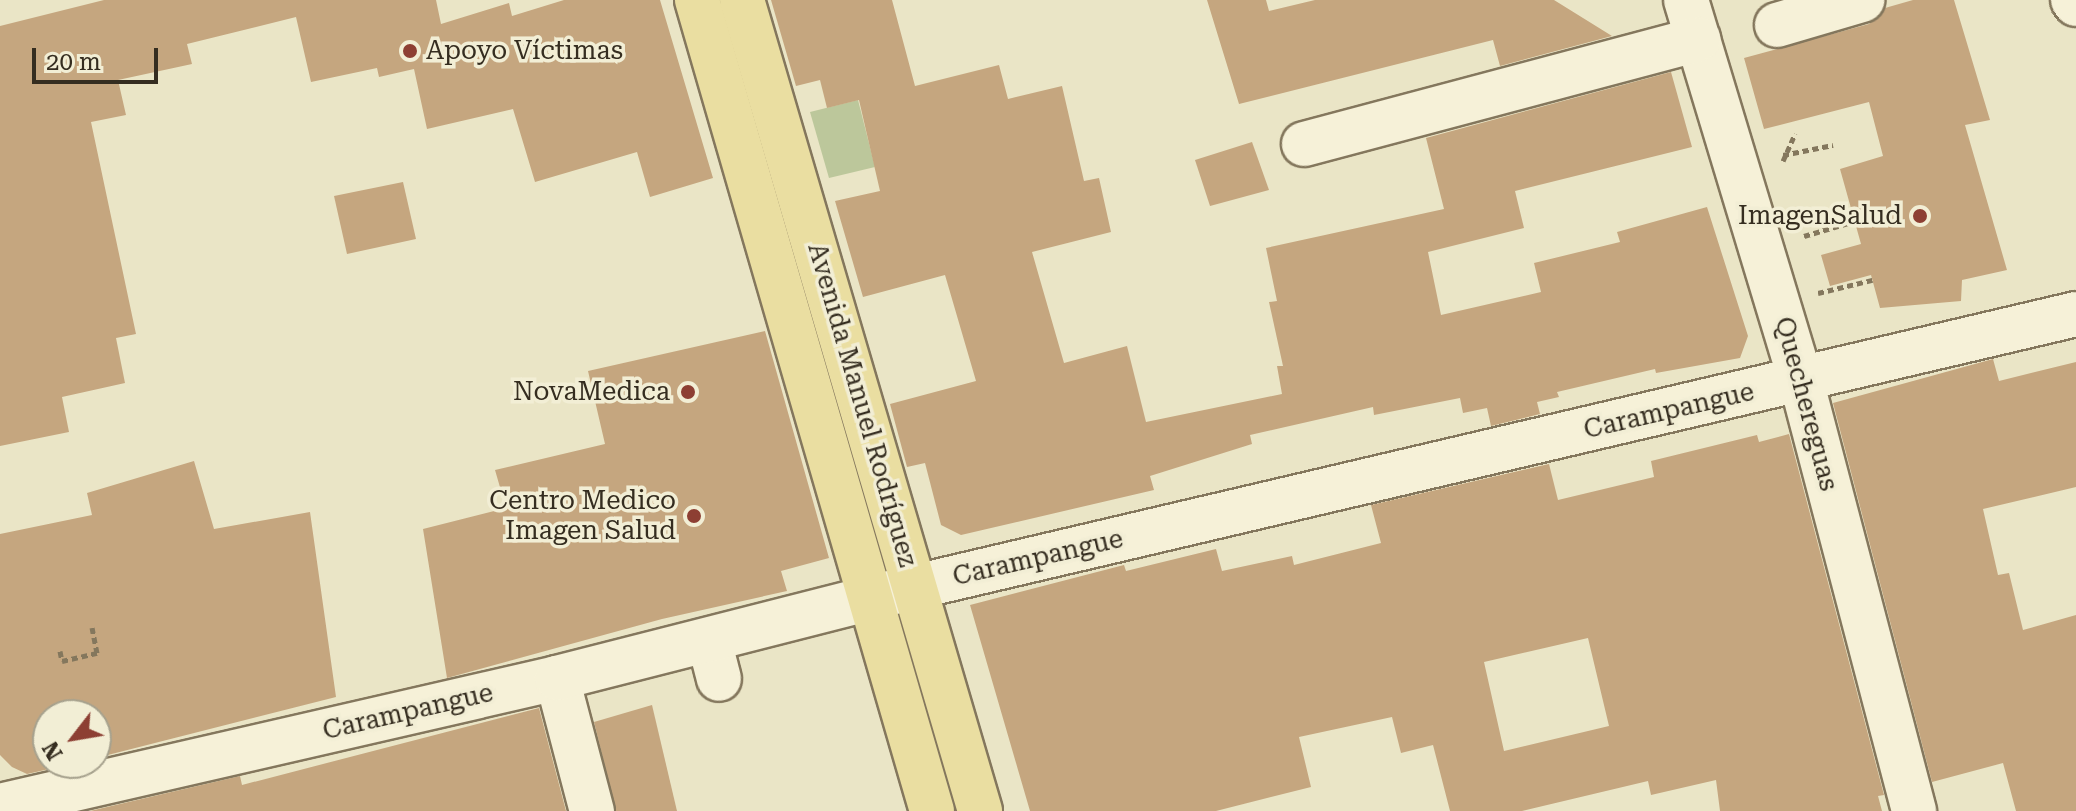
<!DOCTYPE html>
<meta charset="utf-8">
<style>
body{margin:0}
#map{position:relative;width:2076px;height:811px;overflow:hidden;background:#eae5c6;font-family:"Roboto Serif",serif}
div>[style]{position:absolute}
.green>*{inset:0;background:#bcc79b}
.building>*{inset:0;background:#c5a67f}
.path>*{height:5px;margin-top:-2.5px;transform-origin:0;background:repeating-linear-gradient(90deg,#84775d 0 6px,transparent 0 10px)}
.roads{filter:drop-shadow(2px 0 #84775d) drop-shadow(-2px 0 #84775d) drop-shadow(0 2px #84775d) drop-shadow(0 -2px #84775d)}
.minor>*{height:44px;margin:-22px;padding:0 22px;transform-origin:22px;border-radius:22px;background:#f6f1d8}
.major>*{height:44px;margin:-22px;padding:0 22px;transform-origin:22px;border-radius:22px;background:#eadea1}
.dots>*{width:22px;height:22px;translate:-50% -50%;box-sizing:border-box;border:4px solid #f2eed5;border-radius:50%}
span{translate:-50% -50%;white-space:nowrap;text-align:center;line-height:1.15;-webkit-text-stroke:7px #f2eed5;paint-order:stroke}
.poi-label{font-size:26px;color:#352d20}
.left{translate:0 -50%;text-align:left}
.right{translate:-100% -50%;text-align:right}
.street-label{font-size:26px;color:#352d20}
.north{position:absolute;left:32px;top:699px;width:80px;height:80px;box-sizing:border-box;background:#f2eed5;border:2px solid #a6a18d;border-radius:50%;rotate:239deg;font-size:22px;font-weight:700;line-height:32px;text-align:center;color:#352d20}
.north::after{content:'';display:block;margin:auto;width:28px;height:36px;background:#8d3f33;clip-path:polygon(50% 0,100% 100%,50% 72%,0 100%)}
.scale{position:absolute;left:32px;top:48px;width:126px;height:36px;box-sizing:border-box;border:4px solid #352d20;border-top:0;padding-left:10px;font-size:24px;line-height:28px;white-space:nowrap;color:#352d20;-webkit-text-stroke:6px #f2eed5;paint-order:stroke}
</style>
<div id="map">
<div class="green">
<div style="clip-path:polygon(858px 100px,875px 167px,829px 178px,810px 112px)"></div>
</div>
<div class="building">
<div style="clip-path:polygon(104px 0,436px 0,441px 24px,509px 3px,512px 16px,564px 0,660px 0,713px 178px,650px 197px,637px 152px,535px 182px,513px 109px,427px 129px,414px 69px,379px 77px,377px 68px,311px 82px,296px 17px,187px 44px,192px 64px,118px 80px,126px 115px,91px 122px,136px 334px,116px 338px,125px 383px,62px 397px,69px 432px,0 446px,0 26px)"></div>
<div style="clip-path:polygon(771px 0,892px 0,915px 86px,999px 65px,1008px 99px,1062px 86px,1084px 181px,1099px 178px,1111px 232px,1032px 252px,1064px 363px,1127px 346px,1146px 422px,1282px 394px,1277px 366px,1283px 366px,1269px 302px,1277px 301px,1266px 248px,1444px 209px,1426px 138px,1671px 72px,1692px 147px,1515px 191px,1524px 228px,1428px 252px,1441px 315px,1541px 292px,1534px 263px,1620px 242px,1617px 232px,1707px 207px,1748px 336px,1740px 358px,1656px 373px,1655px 369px,1557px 392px,1559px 397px,1537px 402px,1540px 414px,1491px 426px,1487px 408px,1463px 413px,1460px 398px,1374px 415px,1373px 407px,1250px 435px,1252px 444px,1150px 476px,1154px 490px,961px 535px,941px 525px,925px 463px,907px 467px,890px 404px,976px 381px,945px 275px,863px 297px,835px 201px,880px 191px,859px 100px,827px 108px,820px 80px,796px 86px)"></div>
<div style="clip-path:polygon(1207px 0,1266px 0,1269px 11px,1315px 0,1554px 0,1612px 36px,1500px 66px,1493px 40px,1239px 104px)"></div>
<div style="clip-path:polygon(1913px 0,1954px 0,1990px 120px,1965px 125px,2007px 270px,1962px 280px,1961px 301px,1880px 308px,1871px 275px,1830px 286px,1821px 255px,1861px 244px,1840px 169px,1883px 156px,1869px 102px,1764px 129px,1744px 58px,1869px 24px,1885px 8px)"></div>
<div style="clip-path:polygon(1252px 142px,1269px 190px,1210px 206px,1195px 160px)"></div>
<div style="clip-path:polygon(403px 182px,416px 239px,347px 254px,334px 196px)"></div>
<div style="clip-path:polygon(765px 331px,829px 558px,781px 571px,787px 591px,662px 619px,447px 678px,423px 529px,506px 508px,495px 470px,605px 444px,588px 371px)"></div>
<div style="clip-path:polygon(1993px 359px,1999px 381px,2076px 362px,2076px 487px,1983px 509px,1998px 575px,2009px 573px,2023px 630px,2076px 615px,2076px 811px,2016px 811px,2003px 763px,1932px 782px,1833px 403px)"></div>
<div style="clip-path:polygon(evenodd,1789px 434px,1884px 795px,1878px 796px,1882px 811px,1720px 811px,1716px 780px,1651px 795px,1648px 781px,1522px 811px,1450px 811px,1433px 745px,1401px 753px,1392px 717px,1299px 737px,1311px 787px,1216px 811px,1030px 811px,970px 605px,1124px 565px,1126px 571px,1216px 549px,1222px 571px,1292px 556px,1294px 565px,1381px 543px,1371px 505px,1549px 464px,1558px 500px,1654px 477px,1651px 461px,1757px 435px,1759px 442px,1789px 434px,1588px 638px,1609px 726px,1504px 751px,1484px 662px,1588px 638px)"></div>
<div style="clip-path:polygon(194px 461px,214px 529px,310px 512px,336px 697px,96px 758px,96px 715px,48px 715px,48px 763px,76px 763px,27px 774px,12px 767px,0 755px,0 534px,92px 515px,87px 493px)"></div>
<div style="clip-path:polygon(652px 705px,677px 811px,616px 811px,594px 722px)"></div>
<div style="clip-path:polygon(539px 708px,566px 811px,90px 811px,240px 776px,242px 785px)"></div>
</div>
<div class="path">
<div style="left:1783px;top:155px;width:51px;rotate:-11.3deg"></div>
<div style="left:1783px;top:161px;width:30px;rotate:-66deg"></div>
<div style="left:1804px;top:236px;width:53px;rotate:-16.4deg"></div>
<div style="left:1818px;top:293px;width:56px;rotate:-13.5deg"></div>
<div style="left:60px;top:651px;width:10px;rotate:79deg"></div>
<div style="left:62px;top:661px;width:36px;rotate:-13deg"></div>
<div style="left:97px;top:653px;width:26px;rotate:-101deg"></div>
</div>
<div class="roads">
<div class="minor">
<div style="left:1686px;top:0;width:397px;rotate:73.2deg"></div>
<div style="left:1801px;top:380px;width:446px;rotate:75.3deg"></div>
<div style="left:2073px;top:0;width:5px;rotate:53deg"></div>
<div style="left:1777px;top:25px;width:89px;rotate:-16.4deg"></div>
<div style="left:1304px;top:144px;width:408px;rotate:-14.9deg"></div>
<div style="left:709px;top:640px;width:40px;rotate:75.6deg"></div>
<div style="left:557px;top:678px;width:138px;rotate:75.3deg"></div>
<div style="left:0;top:806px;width:572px;rotate:-12.94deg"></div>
<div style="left:557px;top:678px;width:369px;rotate:-14.3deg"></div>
<div style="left:915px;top:587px;width:1193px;rotate:-13.23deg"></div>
</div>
<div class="major">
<div style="left:697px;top:0;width:844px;rotate:73.84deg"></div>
<div style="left:742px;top:0;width:845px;rotate:73.64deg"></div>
</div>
</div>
<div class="dots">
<div style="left:410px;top:51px;background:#8d3f33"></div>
<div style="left:1920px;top:216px;background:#8d3f33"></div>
<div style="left:688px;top:392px;background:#8d3f33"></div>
<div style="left:694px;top:516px;background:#8d3f33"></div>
</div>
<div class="poi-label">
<span class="left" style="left:426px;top:51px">Apoyo Víctimas</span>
<span class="right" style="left:1902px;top:216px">ImagenSalud</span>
<span class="right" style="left:670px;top:392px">NovaMedica</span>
<span class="right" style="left:676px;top:516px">Centro Medico<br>Imagen Salud</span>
</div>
<div class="street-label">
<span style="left:1806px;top:404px;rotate:75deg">Quechereguas</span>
<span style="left:862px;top:405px;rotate:74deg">Avenida Manuel Rodríguez</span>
<span style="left:1669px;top:411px;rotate:-13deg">Carampangue</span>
<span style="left:1038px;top:558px;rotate:-13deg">Carampangue</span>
<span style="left:408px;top:712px;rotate:-13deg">Carampangue</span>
</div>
<div class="north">N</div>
<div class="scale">20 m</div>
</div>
